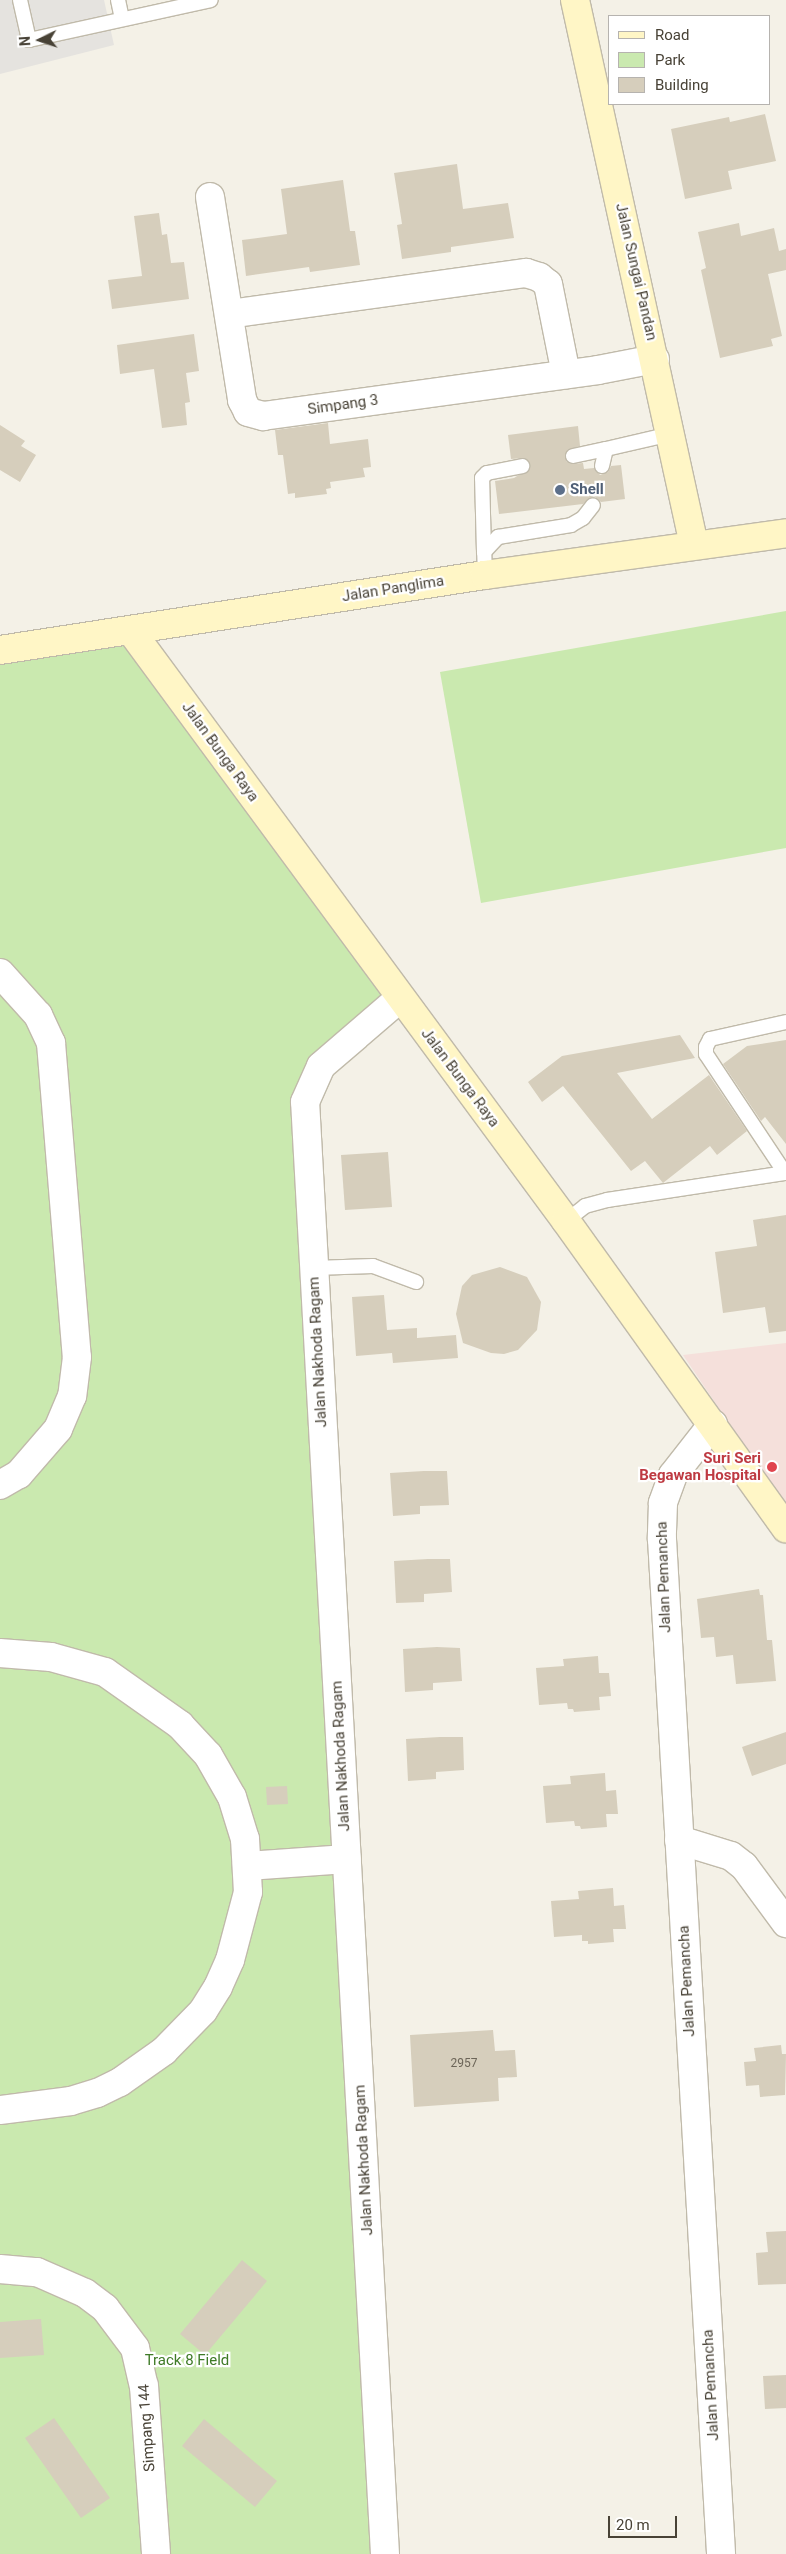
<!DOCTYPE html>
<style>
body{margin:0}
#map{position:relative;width:786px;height:2554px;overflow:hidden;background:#f4f1e7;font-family:Roboto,sans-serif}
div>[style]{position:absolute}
.medical>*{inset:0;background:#f5e0db}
.green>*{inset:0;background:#cae9af}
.parking>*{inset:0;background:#e5e3df}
.building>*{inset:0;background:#d6cebc}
.roads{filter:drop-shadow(1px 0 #c0baaa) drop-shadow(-1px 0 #c0baaa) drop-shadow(0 1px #c0baaa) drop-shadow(0 -1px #c0baaa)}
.lane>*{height:14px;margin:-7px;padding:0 7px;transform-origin:7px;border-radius:7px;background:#fff}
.street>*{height:28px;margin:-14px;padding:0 14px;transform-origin:14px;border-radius:14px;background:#fff}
.secondary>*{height:28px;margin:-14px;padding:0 14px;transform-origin:14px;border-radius:14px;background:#fff6c6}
.dots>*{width:14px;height:14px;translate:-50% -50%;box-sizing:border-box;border:2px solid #fff;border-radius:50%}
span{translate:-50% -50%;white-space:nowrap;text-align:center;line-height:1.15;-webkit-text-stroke:4.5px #fff;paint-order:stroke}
.number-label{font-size:12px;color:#6c6558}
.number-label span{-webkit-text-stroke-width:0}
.street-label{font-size:15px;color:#484236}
.service-label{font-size:15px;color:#4e5e75;font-weight:700}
.left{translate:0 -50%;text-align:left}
.health-label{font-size:15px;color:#be3a42;font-weight:700}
.right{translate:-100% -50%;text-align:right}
.park-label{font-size:15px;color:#3f7b27}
.legend{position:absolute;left:608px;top:15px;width:162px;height:90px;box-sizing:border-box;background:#fff;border:1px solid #b6b3af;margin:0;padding:6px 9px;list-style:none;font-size:15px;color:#484236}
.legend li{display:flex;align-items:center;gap:10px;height:25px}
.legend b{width:25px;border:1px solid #b6b3af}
.north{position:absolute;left:15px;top:15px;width:50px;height:50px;-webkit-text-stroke:4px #fff;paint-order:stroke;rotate:266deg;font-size:14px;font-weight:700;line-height:20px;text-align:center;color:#484236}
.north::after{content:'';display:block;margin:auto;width:18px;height:22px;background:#484236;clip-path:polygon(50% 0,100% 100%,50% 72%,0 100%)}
.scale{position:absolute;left:608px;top:2516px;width:69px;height:22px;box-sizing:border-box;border:2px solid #484236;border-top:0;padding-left:6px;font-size:15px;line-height:18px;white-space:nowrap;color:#484236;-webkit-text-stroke:4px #fff;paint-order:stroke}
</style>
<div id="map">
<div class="medical">
<div style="clip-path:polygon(786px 1343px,786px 1508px,683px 1355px)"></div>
</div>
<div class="green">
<div style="clip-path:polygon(786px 611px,786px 848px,481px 903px,440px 672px)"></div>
<div style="clip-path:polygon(131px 631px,400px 998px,315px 1074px,385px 2554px,0 2554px,0 650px)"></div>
</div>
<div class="parking">
<div style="clip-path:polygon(0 0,104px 0,114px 45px,0 74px)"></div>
</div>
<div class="building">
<div style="clip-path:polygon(765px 114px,776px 161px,728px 171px,732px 189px,685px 199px,671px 129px,729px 117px,730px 122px)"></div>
<div style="clip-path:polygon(457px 164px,463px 209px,508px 203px,514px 238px,451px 247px,451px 252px,402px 259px,397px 225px,402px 224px,394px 173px)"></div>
<div style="clip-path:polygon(343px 180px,350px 231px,355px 231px,360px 265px,310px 272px,309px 267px,246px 276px,242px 240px,287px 234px,281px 189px)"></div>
<div style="clip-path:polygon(159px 213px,162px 235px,167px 234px,171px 263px,184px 262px,189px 299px,112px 309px,108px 280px,142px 276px,134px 216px)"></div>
<div style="clip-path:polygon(739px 223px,741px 236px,774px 228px,779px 251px,786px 249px,786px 270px,768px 274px,782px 336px,771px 339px,773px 346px,720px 358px,701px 270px,706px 268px,698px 232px)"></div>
<div style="clip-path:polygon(194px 334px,199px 371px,186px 373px,190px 402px,185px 403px,187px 425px,162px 428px,154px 369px,120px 374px,117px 345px)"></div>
<div style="clip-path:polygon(328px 423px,330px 444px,368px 439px,371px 467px,363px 468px,365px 477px,330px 482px,331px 488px,326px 489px,327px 494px,295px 498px,295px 493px,288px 494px,283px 455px,278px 455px,275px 430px)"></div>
<div style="clip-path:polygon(0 425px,25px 441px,21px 446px,36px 455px,20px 482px,0 470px)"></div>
<div style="clip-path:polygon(578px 426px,580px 446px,567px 450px,566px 461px,571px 464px,583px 463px,584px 469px,594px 468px,600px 475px,608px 472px,611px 466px,621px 465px,625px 499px,601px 502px,594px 496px,583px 504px,499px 514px,495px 481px,514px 478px,530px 468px,525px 458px,511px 459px,508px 435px)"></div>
<div style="clip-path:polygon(680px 1035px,695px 1058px,617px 1073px,652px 1119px,709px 1075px,747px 1131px,717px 1155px,710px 1146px,663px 1183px,645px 1161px,631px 1171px,563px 1086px,542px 1102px,528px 1082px,562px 1056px)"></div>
<div style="clip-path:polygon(786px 1040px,786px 1144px,765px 1117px,761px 1121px,723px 1064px,747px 1046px)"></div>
<div style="clip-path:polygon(388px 1152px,392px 1207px,345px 1210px,341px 1155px)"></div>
<div style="clip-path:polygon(786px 1215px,786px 1331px,769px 1333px,765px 1307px,723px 1313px,715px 1252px,757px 1246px,753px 1220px)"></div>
<div style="clip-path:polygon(500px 1267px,527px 1277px,541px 1302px,537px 1330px,518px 1350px,504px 1354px,491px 1353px,463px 1343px,456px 1314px,462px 1286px,472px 1275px)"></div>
<div style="clip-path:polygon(384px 1295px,387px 1330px,417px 1328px,417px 1338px,456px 1335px,458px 1358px,393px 1363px,392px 1353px,356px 1356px,352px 1297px)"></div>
<div style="clip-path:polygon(424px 1471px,447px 1471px,449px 1505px,420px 1506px,420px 1514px,393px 1516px,390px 1473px)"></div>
<div style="clip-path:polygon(428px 1559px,450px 1559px,452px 1592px,424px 1594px,424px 1602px,396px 1603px,394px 1561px)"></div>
<div style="clip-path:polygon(759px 1589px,760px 1595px,763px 1595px,767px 1640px,772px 1640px,776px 1681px,736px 1684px,733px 1655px,716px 1657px,714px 1637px,701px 1638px,697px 1599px)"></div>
<div style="clip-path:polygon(437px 1647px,460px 1648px,462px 1681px,433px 1683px,433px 1690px,405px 1692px,403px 1649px)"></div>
<div style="clip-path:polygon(598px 1656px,599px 1673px,609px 1673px,611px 1696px,599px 1697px,600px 1710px,574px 1712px,573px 1709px,568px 1709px,567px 1703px,539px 1705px,536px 1668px,564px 1666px,563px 1659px)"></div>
<div style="clip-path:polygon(786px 1732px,786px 1764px,752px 1776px,742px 1747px)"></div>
<div style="clip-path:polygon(440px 1737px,463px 1737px,464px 1770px,436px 1772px,436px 1779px,408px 1781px,406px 1739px)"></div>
<div style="clip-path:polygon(605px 1773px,606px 1791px,616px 1790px,618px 1814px,606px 1814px,607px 1827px,581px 1829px,580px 1826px,575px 1826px,574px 1821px,546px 1823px,543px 1786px,571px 1784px,570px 1776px)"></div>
<div style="clip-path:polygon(287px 1786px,288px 1804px,267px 1805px,266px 1787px)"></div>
<div style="clip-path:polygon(613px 1888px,614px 1906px,624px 1905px,626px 1929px,613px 1929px,614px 1942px,588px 1944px,588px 1941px,582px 1941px,582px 1935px,554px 1937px,551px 1901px,579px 1899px,578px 1891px)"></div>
<div style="clip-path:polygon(493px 2030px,495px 2051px,515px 2050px,517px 2077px,498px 2078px,499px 2101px,414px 2107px,410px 2035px)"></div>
<div style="clip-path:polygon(781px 2045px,782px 2054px,786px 2054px,785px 2095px,760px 2097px,759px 2085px,746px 2086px,744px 2062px,756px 2061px,754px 2048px)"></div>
<div style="clip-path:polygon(786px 2231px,786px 2284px,758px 2285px,756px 2253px,768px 2252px,766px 2232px)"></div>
<div style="clip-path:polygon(242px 2260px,267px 2281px,205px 2355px,180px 2334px)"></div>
<div style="clip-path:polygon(41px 2319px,44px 2355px,0 2358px,0 2322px)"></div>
<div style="clip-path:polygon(786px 2375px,786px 2408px,765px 2409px,763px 2376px)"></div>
<div style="clip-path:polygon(54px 2418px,110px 2498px,81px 2518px,25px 2438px)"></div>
<div style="clip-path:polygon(204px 2419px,277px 2481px,255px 2507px,182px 2446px)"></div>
</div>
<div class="roads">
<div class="lane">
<div style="left:20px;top:0;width:41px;rotate:77.3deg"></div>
<div style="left:29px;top:40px;width:186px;rotate:-12.4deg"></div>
<div style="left:118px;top:0;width:19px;rotate:78deg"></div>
<div style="left:573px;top:456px;width:34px;rotate:-12deg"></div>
<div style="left:602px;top:466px;width:17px;rotate:-77deg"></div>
<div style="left:606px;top:449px;width:67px;rotate:-13deg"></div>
<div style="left:484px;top:552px;width:74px;rotate:-91.5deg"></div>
<div style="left:482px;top:478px;width:7px;rotate:-45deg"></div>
<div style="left:487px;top:473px;width:36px;rotate:-11deg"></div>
<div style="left:485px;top:575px;width:23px;rotate:-92deg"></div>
<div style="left:484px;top:552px;width:21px;rotate:-47deg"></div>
<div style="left:498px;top:537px;width:74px;rotate:-9.3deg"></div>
<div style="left:571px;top:525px;width:14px;rotate:-30deg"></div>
<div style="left:583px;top:518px;width:16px;rotate:-52deg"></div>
<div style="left:785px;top:1173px;width:143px;rotate:-123.6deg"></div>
<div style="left:706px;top:1054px;width:7px;rotate:-90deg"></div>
<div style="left:706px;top:1047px;width:9px;rotate:-63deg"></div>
<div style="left:710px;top:1039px;width:78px;rotate:-12.6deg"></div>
<div style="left:566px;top:1221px;width:24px;rotate:-38deg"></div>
<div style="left:585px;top:1206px;width:23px;rotate:-15deg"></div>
<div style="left:607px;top:1200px;width:181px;rotate:-8.6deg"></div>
<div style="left:314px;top:1268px;width:59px;rotate:-1.9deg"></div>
<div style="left:373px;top:1266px;width:46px;rotate:20.4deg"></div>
</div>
<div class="street">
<div style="left:210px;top:197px;width:206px;rotate:81deg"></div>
<div style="left:242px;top:400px;width:13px;rotate:63deg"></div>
<div style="left:248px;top:412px;width:16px;rotate:15deg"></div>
<div style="left:263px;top:416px;width:338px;rotate:-7.8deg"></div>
<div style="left:598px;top:370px;width:58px;rotate:-10.9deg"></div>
<div style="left:229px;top:314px;width:300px;rotate:-7.9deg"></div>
<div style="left:526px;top:273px;width:14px;rotate:17deg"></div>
<div style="left:539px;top:277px;width:11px;rotate:38deg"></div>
<div style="left:548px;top:284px;width:92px;rotate:78.7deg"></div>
<div style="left:0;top:973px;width:57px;rotate:47.9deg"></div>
<div style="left:38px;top:1015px;width:31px;rotate:65deg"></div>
<div style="left:51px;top:1043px;width:315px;rotate:85.3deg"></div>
<div style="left:77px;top:1357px;width:39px;rotate:97deg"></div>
<div style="left:72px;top:1396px;width:36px;rotate:113deg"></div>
<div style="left:58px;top:1429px;width:60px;rotate:130.9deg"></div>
<div style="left:19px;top:1474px;width:22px;rotate:150deg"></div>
<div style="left:713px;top:1424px;width:65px;rotate:128.1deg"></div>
<div style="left:673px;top:1475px;width:30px;rotate:110deg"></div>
<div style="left:663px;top:1503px;width:36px;rotate:92deg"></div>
<div style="left:662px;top:1539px;width:1017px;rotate:86.67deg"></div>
<div style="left:0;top:1653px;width:51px;rotate:4.5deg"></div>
<div style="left:51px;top:1657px;width:56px;rotate:15.5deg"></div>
<div style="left:105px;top:1672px;width:92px;rotate:35.2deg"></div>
<div style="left:180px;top:1725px;width:41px;rotate:47deg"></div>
<div style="left:208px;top:1755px;width:48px;rotate:60.3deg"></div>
<div style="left:232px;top:1797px;width:44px;rotate:72.8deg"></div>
<div style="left:245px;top:1839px;width:53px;rotate:86.8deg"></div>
<div style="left:248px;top:1892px;width:70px;rotate:104.8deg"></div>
<div style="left:230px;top:1960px;width:30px;rotate:114deg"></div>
<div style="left:218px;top:1987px;width:28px;rotate:122deg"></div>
<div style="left:203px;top:2011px;width:56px;rotate:134.3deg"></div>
<div style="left:164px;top:2051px;width:54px;rotate:144.8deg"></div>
<div style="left:120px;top:2082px;width:25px;rotate:154deg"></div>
<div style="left:97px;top:2093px;width:27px;rotate:163deg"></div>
<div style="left:71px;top:2101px;width:72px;rotate:172.8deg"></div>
<div style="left:679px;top:1840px;width:54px;rotate:17.1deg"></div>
<div style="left:731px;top:1856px;width:16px;rotate:38deg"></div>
<div style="left:744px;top:1866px;width:71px;rotate:53.6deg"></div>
<div style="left:247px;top:1866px;width:100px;rotate:-4deg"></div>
<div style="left:0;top:2269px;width:37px;rotate:5deg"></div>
<div style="left:37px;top:2272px;width:52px;rotate:23.6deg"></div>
<div style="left:85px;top:2293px;width:25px;rotate:37deg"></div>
<div style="left:105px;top:2308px;width:50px;rotate:53.1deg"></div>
<div style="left:135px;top:2348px;width:39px;rotate:77deg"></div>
<div style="left:144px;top:2386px;width:168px;rotate:85.9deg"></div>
<div style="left:385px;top:2554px;width:1454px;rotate:-93.15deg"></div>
<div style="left:305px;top:1102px;width:39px;rotate:-66deg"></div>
<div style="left:321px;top:1066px;width:104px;rotate:-40.7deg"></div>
</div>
<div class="secondary">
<div style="left:575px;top:0;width:558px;rotate:77.68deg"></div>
<div style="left:131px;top:631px;width:733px;rotate:53.6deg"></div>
<div style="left:566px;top:1221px;width:378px;rotate:54.4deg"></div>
<div style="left:0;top:650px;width:491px;rotate:-8.8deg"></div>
<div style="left:485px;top:575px;width:304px;rotate:-7.9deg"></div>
</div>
</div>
<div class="dots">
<div style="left:560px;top:490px;background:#5c6f8a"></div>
<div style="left:772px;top:1467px;background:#e0444e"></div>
</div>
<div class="number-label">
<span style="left:464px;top:2064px">2957</span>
</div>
<div class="street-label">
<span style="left:636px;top:272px;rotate:77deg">Jalan Sungai Pandan</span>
<span style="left:343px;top:405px;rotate:-8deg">Simpang 3</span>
<span style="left:393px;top:589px;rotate:-9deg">Jalan Panglima</span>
<span style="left:220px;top:752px;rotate:54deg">Jalan Bunga Raya</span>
<span style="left:460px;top:1078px;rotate:53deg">Jalan Bunga Raya</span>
<span style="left:318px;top:1352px;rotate:-93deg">Jalan Nakhoda Ragam</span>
<span style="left:664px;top:1577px;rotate:-92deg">Jalan Pemancha</span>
<span style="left:341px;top:1756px;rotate:-93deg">Jalan Nakhoda Ragam</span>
<span style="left:687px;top:1981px;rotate:-93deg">Jalan Pemancha</span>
<span style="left:364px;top:2160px;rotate:-93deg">Jalan Nakhoda Ragam</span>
<span style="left:711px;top:2385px;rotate:-93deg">Jalan Pemancha</span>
<span style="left:147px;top:2428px;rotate:-94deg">Simpang 144</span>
</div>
<div class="service-label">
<span class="left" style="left:570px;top:490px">Shell</span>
</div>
<div class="health-label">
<span class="right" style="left:761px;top:1467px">Suri Seri<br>Begawan Hospital</span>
</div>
<div class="park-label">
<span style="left:187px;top:2361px">Track 8 Field</span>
</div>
<ul class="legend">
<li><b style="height:6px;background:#fff6c6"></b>Road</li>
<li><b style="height:14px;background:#cae9af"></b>Park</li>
<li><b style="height:14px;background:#d6cebc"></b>Building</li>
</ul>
<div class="north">N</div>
<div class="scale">20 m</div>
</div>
